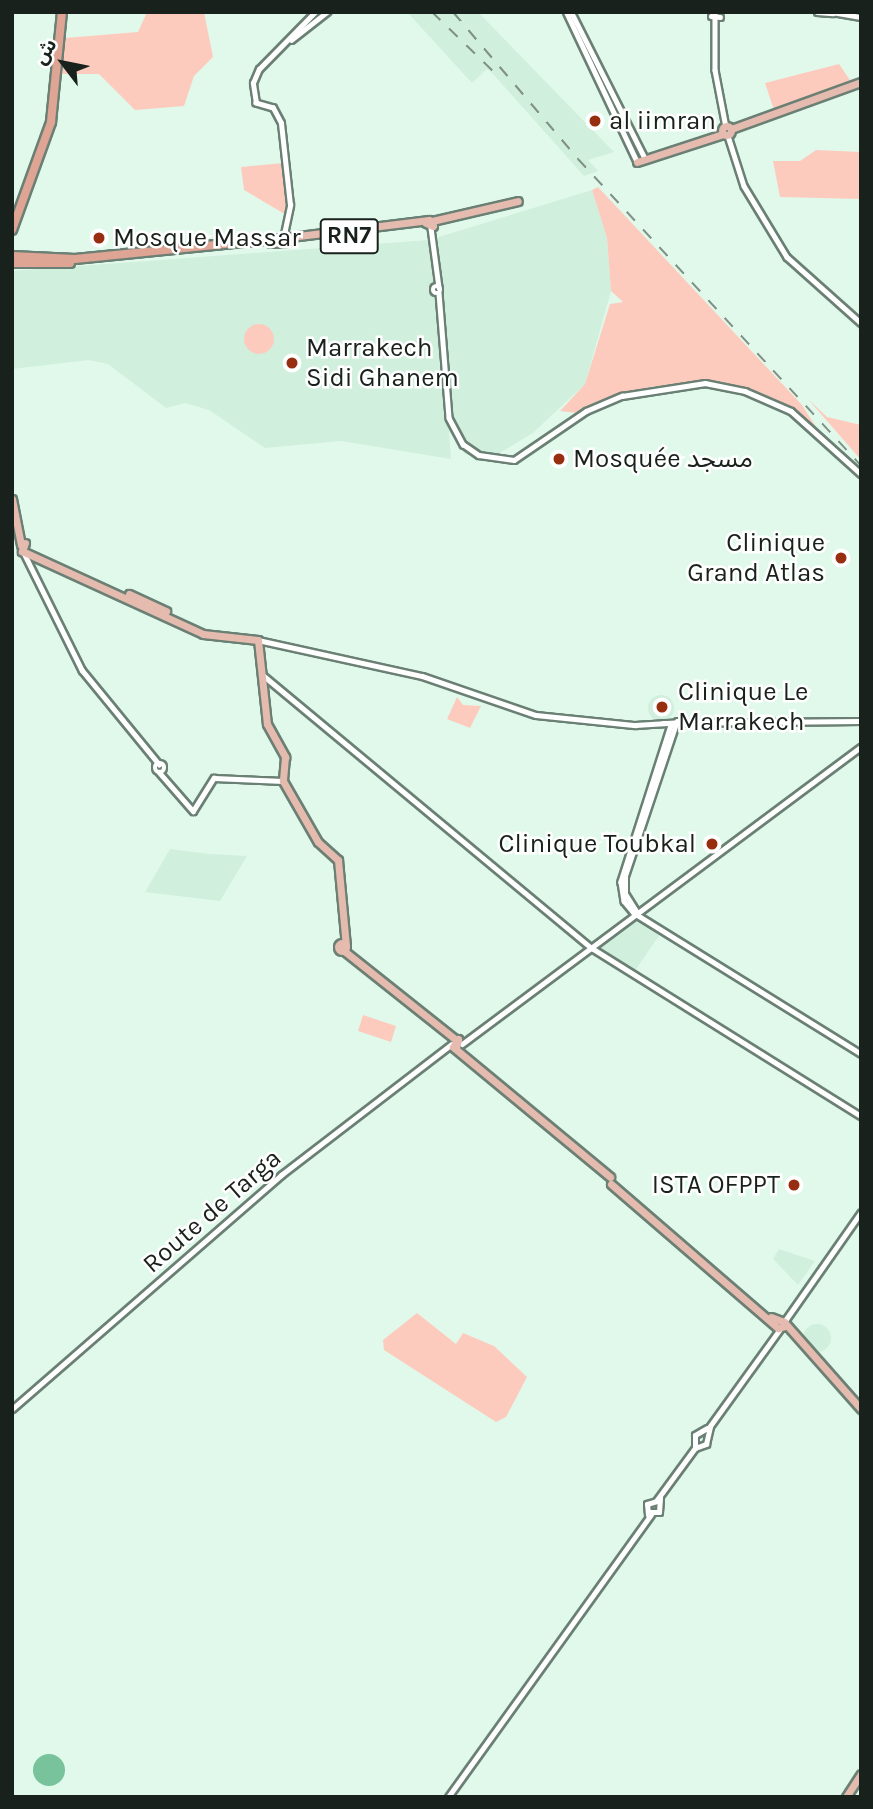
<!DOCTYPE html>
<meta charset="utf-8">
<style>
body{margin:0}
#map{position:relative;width:873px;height:1809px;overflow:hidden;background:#e1f9eb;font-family:Karla,"Noto Sans Arabic",sans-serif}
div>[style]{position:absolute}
.built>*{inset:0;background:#d0efdd}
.round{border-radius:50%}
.green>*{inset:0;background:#fdcbbd}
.water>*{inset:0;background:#78c39b}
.roads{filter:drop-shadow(2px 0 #6b8074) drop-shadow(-2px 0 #6b8074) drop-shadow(0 2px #6b8074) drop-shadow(0 -2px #6b8074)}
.tertiary>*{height:4.5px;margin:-2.25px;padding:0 2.25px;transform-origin:2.25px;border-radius:2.25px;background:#fff}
.tertiary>.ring{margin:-2.25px;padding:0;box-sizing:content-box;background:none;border:4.5px solid #fff;border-radius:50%}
.secondary>*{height:5px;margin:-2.5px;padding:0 2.5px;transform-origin:2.5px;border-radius:2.5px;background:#fff}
.primary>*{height:7px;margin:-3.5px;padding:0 3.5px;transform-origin:3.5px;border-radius:3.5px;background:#e6bbaf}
.primary>.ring{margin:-3.5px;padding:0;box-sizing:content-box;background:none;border:7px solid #e6bbaf;border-radius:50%}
.trunk>*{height:8px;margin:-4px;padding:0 4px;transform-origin:4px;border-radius:4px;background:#dea494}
.rail>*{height:2px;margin-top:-1px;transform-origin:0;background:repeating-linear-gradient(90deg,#809087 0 12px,transparent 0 24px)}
.dots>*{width:19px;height:19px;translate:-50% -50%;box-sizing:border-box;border:4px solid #fff;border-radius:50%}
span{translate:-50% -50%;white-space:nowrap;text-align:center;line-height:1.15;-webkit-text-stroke:5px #fff;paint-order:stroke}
.shield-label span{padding:2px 5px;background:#fff;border:2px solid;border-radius:5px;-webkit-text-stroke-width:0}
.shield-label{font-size:24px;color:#19211c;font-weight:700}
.poi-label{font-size:26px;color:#19211c}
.left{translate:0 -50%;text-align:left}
.right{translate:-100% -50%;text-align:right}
.street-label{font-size:26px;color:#19211c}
.frame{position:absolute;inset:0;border:14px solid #19211c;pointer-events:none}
.north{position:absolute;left:28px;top:28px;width:70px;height:70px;-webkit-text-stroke:5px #fff;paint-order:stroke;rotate:302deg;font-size:19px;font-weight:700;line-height:28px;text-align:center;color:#19211c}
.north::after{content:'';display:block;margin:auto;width:24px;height:32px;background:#19211c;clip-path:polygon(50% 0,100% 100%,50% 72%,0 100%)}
</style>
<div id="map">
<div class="built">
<div style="clip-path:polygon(407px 12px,478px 12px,614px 152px,588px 160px,598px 171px,584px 176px,493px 74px,487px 69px,472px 83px)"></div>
<div style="clip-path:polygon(592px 190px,607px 238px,611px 291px,585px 384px,533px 433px,488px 460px,465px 454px,449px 431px,451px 459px,341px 441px,265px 448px,209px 410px,185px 403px,166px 408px,108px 364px,89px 360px,12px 369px,12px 271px,429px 240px)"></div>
<div class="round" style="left:648px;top:695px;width:26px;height:26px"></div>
<div style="clip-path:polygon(170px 849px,210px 854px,247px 856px,220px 901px,145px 892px)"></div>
<div style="clip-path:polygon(636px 912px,663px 930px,634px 972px,593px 947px)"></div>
<div style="clip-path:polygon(779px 1249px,815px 1261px,798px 1285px,773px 1259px)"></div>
<div class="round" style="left:803px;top:1324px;width:28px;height:28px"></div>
</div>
<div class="green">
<div style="clip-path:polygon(147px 12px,204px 12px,213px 57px,194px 76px,184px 106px,135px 110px,99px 74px,60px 74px,65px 38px,138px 32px)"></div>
<div style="clip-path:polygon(839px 64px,852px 83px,774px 110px,765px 83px)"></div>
<div style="clip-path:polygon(816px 150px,861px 152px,861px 199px,780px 197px,773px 161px,800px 161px)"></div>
<div style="clip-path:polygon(284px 163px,288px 216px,244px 190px,241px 167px)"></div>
<div style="clip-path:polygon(598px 187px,802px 405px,816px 427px,759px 394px,703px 382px,649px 387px,577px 413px,560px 411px,585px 384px,610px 304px,623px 302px,611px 291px,607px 238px,592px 190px)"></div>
<div class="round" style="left:244px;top:324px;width:30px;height:30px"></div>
<div style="clip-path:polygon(808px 399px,827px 417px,861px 425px,861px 460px)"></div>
<div style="clip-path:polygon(457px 697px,463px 705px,481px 706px,470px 728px,447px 719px)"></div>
<div style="clip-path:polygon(363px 1015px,396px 1026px,391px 1042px,358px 1031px)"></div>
<div style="clip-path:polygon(417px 1313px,456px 1344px,463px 1333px,494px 1346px,527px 1377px,506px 1417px,496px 1422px,384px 1350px,383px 1340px)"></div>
</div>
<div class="water">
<div class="round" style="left:33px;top:1754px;width:32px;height:32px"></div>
</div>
<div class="roads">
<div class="tertiary">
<div style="left:715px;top:12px;width:58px;rotate:90deg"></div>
<div style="left:715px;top:70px;width:58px;rotate:79.1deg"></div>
<div style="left:817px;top:12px;width:16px;rotate:4deg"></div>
<div style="left:832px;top:12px;width:29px;rotate:10deg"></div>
<div style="left:711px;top:16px;width:9px;rotate:6deg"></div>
<div style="left:291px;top:40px;width:46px;rotate:-37.9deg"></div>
<div style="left:728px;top:136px;width:52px;rotate:72.3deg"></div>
<div style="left:744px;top:186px;width:83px;rotate:58.8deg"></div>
<div style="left:787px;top:257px;width:99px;rotate:41.7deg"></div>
<div style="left:431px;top:228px;width:60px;rotate:82.3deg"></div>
<div style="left:283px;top:239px;width:35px;rotate:-78deg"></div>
<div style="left:290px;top:205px;width:82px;rotate:-96.3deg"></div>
<div style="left:281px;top:123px;width:17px;rotate:-118deg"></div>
<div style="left:273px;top:108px;width:18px;rotate:-164deg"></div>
<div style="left:256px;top:103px;width:20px;rotate:-99deg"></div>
<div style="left:253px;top:83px;width:15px;rotate:-67deg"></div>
<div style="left:259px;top:69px;width:80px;rotate:-45.5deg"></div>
<div class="ring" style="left:433.5px;top:286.5px;width:2.5px;height:2.5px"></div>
<div style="left:439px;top:293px;width:125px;rotate:85.4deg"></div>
<div style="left:449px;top:418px;width:30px;rotate:62deg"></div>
<div style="left:463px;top:444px;width:19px;rotate:35deg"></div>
<div style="left:479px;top:455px;width:35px;rotate:8deg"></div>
<div style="left:514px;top:460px;width:87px;rotate:-34.2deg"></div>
<div style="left:586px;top:411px;width:39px;rotate:-23deg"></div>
<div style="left:622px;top:396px;width:84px;rotate:-8.9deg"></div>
<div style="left:705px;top:383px;width:41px;rotate:11.3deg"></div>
<div style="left:745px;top:391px;width:50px;rotate:23.5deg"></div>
<div style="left:791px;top:411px;width:94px;rotate:42deg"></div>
<div style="left:24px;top:553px;width:131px;rotate:63.6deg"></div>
<div style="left:82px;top:670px;width:122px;rotate:50.7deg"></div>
<div style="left:258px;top:640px;width:168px;rotate:12.4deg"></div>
<div style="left:422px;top:676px;width:120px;rotate:18.9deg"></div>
<div style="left:536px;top:715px;width:100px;rotate:5.8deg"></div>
<div style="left:635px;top:725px;width:49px;rotate:-3.5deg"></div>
<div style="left:264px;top:676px;width:426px;rotate:39.7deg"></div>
<div style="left:592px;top:948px;width:317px;rotate:32deg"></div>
<div style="left:663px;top:723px;width:198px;rotate:-0.6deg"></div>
<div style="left:671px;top:725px;width:165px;rotate:107.7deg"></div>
<div style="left:621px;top:882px;width:19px;rotate:81deg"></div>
<div style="left:624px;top:901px;width:16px;rotate:50deg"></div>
<div style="left:634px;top:913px;width:267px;rotate:31.8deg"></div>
<div class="ring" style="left:155.5px;top:763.5px;width:4.5px;height:4.5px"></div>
<div style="left:159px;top:772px;width:52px;rotate:48.9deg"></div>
<div style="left:193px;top:811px;width:39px;rotate:-58deg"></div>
<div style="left:214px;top:778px;width:69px;rotate:2.5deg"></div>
<div style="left:637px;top:913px;width:22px;rotate:-122deg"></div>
<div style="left:625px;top:894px;width:18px;rotate:-90deg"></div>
<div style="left:625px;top:876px;width:163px;rotate:-71.5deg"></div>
</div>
<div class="secondary">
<div style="left:566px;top:12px;width:166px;rotate:64.7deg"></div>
<div style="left:571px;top:12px;width:162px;rotate:63.3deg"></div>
<div style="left:462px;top:1044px;width:497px;rotate:-36.7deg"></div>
<div style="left:784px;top:1322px;width:134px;rotate:-55deg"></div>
<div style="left:12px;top:1409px;width:357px;rotate:-41deg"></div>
<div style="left:281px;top:1175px;width:215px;rotate:-37.5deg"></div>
<div style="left:695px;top:1448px;width:13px;rotate:-90deg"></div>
<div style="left:695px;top:1435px;width:14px;rotate:-30deg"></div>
<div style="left:656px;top:1501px;width:66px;rotate:-53.7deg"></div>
<div style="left:695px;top:1448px;width:12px;rotate:-20deg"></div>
<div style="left:706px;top:1444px;width:18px;rotate:-77deg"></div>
<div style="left:710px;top:1426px;width:120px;rotate:-54.2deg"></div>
<div style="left:648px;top:1512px;width:11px"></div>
<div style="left:659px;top:1512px;width:15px;rotate:-86deg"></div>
<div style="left:648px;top:1515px;width:11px;rotate:-95deg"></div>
<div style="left:647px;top:1504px;width:10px;rotate:-17deg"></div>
<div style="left:448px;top:1797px;width:348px;rotate:-54.3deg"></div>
</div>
<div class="primary">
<div class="ring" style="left:722.5px;top:126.5px;width:2px;height:2px"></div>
<div style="left:731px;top:129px;width:138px;rotate:-19.9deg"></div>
<div style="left:637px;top:162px;width:90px;rotate:-18deg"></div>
<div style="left:432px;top:221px;width:88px;rotate:-13.1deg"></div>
<div style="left:274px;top:239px;width:156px;rotate:-7deg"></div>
<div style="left:429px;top:220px;width:7px;rotate:56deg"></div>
<div style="left:433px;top:226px;width:8px;rotate:-157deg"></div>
<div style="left:271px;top:243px;width:17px;rotate:-3deg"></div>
<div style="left:12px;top:499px;width:47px;rotate:78.9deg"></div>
<div style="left:25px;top:543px;width:9px;rotate:111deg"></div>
<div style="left:22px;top:551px;width:199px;rotate:24.6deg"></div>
<div style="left:203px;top:634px;width:55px;rotate:6.2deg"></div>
<div style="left:129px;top:594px;width:41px;rotate:24.7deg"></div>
<div style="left:258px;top:640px;width:84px;rotate:83.9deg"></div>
<div style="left:267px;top:724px;width:38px;rotate:61deg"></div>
<div style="left:285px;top:757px;width:24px;rotate:95deg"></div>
<div style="left:283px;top:781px;width:70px;rotate:60.2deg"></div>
<div style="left:318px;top:842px;width:27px;rotate:42deg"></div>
<div style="left:338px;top:860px;width:86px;rotate:84.7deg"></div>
<div class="ring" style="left:338px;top:943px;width:1px;height:1px"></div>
<div style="left:343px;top:950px;width:143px;rotate:38.5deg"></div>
<div style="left:456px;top:1048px;width:9px;rotate:-77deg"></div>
<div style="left:458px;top:1039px;width:9px;rotate:122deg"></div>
<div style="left:453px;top:1047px;width:204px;rotate:39.6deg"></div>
<div style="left:611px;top:1184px;width:221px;rotate:40.8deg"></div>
<div style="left:778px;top:1328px;width:7px;rotate:-16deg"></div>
<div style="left:771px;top:1317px;width:14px;rotate:21deg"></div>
<div style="left:784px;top:1322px;width:116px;rotate:48.5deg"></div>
<div style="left:846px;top:1797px;width:27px;rotate:-57deg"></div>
</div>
<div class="trunk">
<div style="left:12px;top:230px;width:115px;rotate:-70.1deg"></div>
<div style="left:51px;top:122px;width:111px;rotate:-84.3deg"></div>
<div style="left:12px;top:256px;width:63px;rotate:2.7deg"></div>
<div style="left:75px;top:259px;width:200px;rotate:-5.7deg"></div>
<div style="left:12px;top:263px;width:58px"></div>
</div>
</div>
<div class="rail">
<div style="left:432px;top:12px;width:93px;rotate:44.1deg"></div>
<div style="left:453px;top:12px;width:193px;rotate:49.6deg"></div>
<div style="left:578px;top:159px;width:418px;rotate:47.3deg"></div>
</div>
<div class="dots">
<div style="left:595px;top:121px;background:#962e0f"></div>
<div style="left:99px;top:238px;background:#962e0f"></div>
<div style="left:292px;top:363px;background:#962e0f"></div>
<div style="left:559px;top:459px;background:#962e0f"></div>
<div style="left:841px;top:558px;background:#962e0f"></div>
<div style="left:662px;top:707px;background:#962e0f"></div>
<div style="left:712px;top:844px;background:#962e0f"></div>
<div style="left:794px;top:1185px;background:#962e0f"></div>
</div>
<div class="shield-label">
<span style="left:349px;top:236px">RN7</span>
</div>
<div class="poi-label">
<span class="left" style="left:609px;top:121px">al iimran</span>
<span class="left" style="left:113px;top:238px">Mosque Massar</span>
<span class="left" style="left:306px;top:363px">Marrakech<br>Sidi Ghanem</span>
<span class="left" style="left:573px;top:459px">Mosquée مسجد</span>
<span class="right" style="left:825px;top:558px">Clinique<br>Grand Atlas</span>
<span class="left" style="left:678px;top:707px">Clinique Le<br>Marrakech</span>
<span class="right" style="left:696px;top:844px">Clinique Toubkal</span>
<span class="right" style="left:780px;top:1185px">ISTA OFPPT</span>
</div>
<div class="street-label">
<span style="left:212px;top:1211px;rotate:-41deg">Route de Targa</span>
</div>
<div class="frame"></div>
<div class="north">ش</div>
</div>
